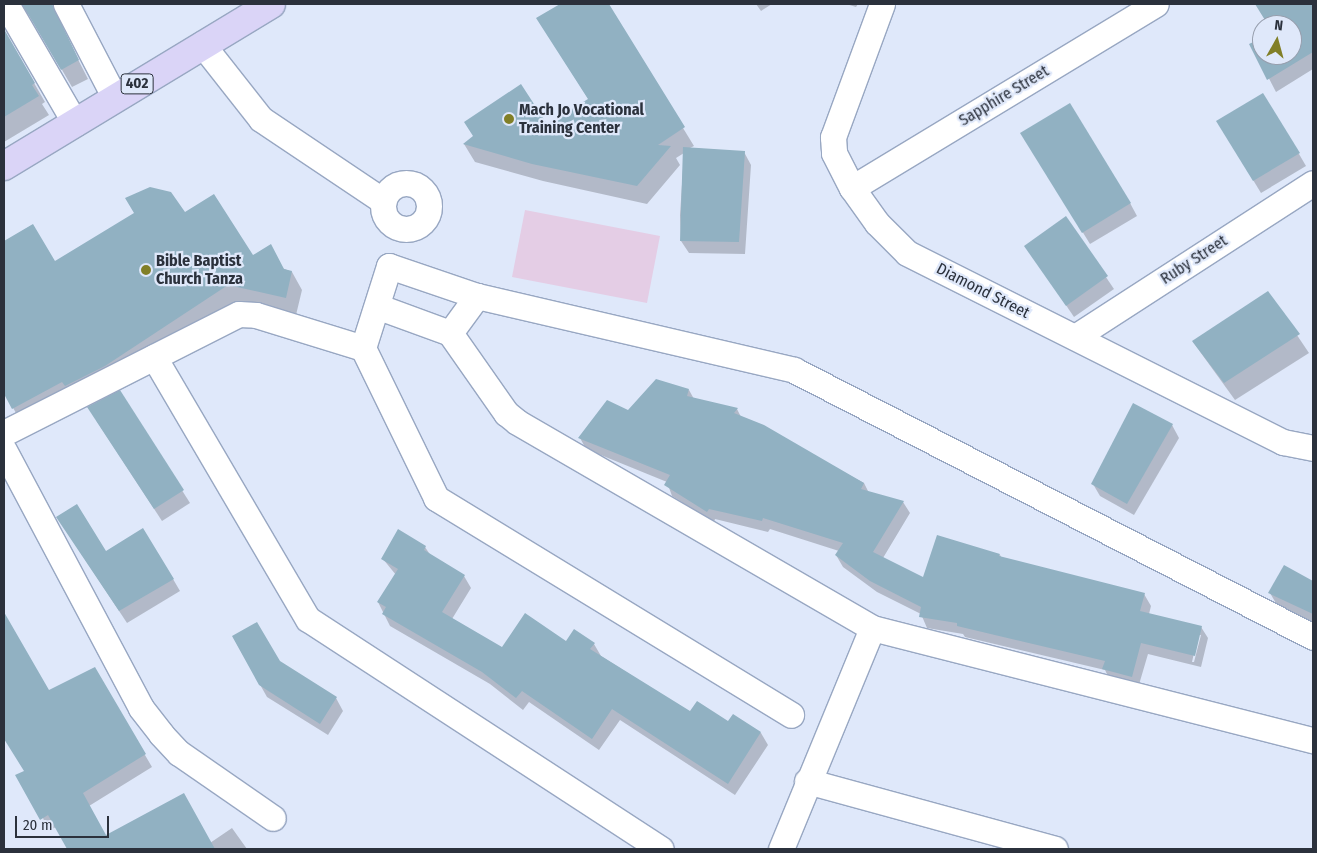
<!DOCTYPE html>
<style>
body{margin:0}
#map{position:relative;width:1317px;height:853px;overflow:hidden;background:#dfe8fa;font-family:"Fira Sans Condensed",sans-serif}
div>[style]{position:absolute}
.green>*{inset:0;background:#e4cde5}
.shadow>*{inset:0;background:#0003}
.building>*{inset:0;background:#91b1c2}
.roads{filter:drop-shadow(1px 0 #98a7c2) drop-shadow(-1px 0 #98a7c2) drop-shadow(0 1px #98a7c2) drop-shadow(0 -1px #98a7c2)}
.minor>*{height:25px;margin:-12.5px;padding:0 12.5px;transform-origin:12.5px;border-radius:12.5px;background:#fff}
.minor>.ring{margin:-12.5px;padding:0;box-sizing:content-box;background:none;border:25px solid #fff;border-radius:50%}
.primary>*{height:28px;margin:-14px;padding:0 14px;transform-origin:14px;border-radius:14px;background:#dad4f7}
.dots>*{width:14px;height:14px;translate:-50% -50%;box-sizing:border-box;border:2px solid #dfe8fa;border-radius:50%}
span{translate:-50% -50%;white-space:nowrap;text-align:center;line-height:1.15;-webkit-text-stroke:4.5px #dfe8fa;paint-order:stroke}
.shield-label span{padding:1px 4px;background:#dfe8fa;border:1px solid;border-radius:4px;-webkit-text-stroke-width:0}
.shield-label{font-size:15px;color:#2b313c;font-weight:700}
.street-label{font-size:16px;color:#2b313c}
.poi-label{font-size:16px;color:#2b313c;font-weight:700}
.left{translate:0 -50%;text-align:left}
.frame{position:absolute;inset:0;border:5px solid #2b313c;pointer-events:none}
.north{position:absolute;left:1252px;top:15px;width:50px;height:50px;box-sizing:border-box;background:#dfe8fa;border:1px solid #979fae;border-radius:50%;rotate:7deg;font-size:14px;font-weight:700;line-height:20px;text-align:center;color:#2b313c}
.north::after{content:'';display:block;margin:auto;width:18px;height:22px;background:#817f27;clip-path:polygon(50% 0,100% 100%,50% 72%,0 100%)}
.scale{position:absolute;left:15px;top:816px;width:94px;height:22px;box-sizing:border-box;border:2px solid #2b313c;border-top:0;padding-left:6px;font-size:15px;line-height:18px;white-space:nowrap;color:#2b313c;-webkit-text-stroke:4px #dfe8fa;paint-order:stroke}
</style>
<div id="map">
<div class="green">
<div style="clip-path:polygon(525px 210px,660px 236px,647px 303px,512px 277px)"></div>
</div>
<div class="shadow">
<div style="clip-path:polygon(4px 4px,60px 4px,63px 30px,88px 79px,72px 87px,30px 15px)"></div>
<div style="clip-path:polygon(562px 4px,607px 4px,694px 146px,690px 148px,744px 152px,751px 165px,745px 254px,689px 253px,681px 241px,680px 215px,684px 153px,676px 158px,680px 165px,647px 204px,543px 181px,475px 162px,464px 144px,474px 137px,546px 126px,589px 100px,538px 19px)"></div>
<div style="clip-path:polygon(756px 4px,772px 4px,761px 11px)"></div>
<div style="clip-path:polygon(846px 4px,858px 4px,856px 7px)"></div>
<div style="clip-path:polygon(1262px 4px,1313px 4px,1313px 69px,1276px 92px,1251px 44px,1262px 55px,1292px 55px,1292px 25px,1269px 25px,1258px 6px)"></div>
<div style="clip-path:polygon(4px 31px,45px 102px,42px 104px,49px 115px,4px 142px)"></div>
<div style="clip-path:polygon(1225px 134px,1299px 154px,1306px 166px,1261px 193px)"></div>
<div style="clip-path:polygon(1029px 145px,1130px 203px,1137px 216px,1090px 244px)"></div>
<div style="clip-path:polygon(185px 214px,252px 256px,292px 272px,302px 290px,296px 315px,239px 303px,24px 427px,4px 392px,4px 242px,32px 225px,54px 263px)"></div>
<div style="clip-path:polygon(1066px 218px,1114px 289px,1074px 317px,1026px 246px)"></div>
<div style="clip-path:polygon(1268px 292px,1309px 353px,1235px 400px,1193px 342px)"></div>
<div style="clip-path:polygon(evenodd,689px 390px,694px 399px,737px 409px,741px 417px,864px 483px,869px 493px,903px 502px,910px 513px,883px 558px,924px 579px,1000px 555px,1002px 558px,1144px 594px,1151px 606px,1149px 614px,1201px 627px,1208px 638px,1201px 667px,1148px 654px,1138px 688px,1110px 680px,1105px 670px,965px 637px,963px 634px,927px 628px,921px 614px,877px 592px,843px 567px,836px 555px,839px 551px,770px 529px,768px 532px,715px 519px,714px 522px,672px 496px,667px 482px,586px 449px,580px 438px,628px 411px,689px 390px,1198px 635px,1201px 635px,1194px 662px,1192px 662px,1198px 635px)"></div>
<div style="clip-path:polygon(120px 392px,190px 503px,162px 521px,96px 420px)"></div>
<div style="clip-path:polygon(1172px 425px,1179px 438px,1134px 515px,1100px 496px,1093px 484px)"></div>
<div style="clip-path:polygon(65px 529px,105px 553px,173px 579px,180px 591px,127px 623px)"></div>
<div style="clip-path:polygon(425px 547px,431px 556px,464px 576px,471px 588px,452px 619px,502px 649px,566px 643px,594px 644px,601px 656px,690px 713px,761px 733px,768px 745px,735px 795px,620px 720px,599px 750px,529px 702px,523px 710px,490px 684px,390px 626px,378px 602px,396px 575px,383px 559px)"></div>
<div style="clip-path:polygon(1285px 567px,1313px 583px,1313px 622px,1277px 605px,1270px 593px)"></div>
<div style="clip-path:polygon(4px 615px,49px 692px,94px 668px,152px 767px,89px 806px,106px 837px,210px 843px,232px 828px,247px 849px,69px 849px,56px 827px,48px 831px,25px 771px,4px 738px)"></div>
<div style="clip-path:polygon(233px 637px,336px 698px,343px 711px,328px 735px,267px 697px)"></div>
</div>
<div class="building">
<div style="clip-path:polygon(22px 4px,52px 4px,79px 60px,61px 70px)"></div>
<div style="clip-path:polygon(560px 4px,609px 4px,685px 127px,658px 145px,671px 146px,637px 186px,532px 164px,463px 144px,473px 136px,464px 122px,521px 84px,547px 124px,588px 99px,536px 18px)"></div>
<div style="clip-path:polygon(1255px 4px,1313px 4px,1313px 52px,1267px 80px,1249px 44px,1262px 38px,1262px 55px,1292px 55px,1292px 25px,1268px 25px)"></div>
<div style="clip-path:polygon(4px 29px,35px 83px,32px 85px,39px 96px,4px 117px)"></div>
<div style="clip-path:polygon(1263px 93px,1300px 153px,1253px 181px,1216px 121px)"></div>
<div style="clip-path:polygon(1070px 103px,1131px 203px,1082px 233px,1020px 133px)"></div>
<div style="clip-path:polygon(683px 147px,745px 151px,739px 242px,680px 241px)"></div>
<div style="clip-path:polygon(150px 187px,171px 192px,185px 212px,214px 194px,253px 255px,271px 244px,284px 269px,292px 271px,286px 298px,228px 285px,105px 366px,65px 386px,62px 382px,12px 409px,4px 394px,4px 241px,33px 224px,55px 261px,134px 213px,125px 198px)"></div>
<div style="clip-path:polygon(1066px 216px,1108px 276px,1066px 306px,1024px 246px)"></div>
<div style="clip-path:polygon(1268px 291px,1300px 334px,1224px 383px,1192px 341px)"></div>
<div style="clip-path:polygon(656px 379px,689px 389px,687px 396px,738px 408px,734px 413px,764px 425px,864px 483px,861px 489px,904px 501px,873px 552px,923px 577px,937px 535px,1000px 554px,999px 556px,1145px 593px,1140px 611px,1202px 626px,1195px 656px,1141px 643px,1132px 677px,1102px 669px,1105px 661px,957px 626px,957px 623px,919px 617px,921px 607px,870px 581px,835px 555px,843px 543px,763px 518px,762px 521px,709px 509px,707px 512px,664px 485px,670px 475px,578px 438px,607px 400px,628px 410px)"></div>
<div style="clip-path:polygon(120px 390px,184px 490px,154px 509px,87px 407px)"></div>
<div style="clip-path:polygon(1133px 403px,1173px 424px,1127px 504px,1091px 484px)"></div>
<div style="clip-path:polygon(77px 504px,106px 551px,143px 528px,174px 579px,119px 611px,56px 517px)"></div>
<div style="clip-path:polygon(398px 529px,426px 546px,424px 550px,465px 575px,442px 612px,502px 647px,525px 613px,566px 641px,574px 629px,595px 643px,590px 649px,690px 711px,697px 701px,728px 721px,733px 714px,761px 732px,728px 784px,612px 709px,592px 739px,522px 691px,516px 698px,482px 672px,382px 614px,386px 607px,377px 602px,398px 569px,381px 559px)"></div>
<div style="clip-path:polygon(1284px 565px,1313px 581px,1313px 614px,1268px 593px)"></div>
<div style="clip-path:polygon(4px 612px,49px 690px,95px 667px,146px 754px,83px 793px,106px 835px,184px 793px,215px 849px,67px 849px,48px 815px,40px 820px,15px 775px,24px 771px,4px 739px)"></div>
<div style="clip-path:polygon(257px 622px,280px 661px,337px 697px,320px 724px,259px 685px,232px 636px)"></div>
</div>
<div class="roads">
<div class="minor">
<div style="left:6px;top:4px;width:138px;rotate:59.9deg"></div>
<div style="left:66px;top:4px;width:106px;rotate:62.5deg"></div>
<div style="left:882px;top:4px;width:142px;rotate:110.2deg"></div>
<div style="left:833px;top:137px;width:16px;rotate:86deg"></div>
<div style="left:834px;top:153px;width:39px;rotate:63deg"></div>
<div style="left:852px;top:188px;width:43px;rotate:54.5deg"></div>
<div style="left:877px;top:223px;width:42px;rotate:45deg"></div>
<div style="left:907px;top:253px;width:421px;rotate:26.7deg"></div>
<div style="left:1283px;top:442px;width:31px;rotate:11deg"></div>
<div style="left:202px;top:44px;width:95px;rotate:51.8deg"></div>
<div style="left:261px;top:119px;width:147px;rotate:33.9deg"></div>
<div class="ring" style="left:383px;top:183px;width:21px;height:21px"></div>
<div style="left:852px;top:188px;width:355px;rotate:-31.2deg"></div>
<div style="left:379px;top:307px;width:76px;rotate:20.1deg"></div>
<div style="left:450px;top:333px;width:46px;rotate:-53.9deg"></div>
<div style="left:450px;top:333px;width:98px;rotate:55deg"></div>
<div style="left:506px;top:413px;width:14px;rotate:39deg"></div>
<div style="left:517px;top:422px;width:410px;rotate:30.1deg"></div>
<div style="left:872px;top:628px;width:455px;rotate:14.3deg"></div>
<div style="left:1075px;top:337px;width:283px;rotate:-32.9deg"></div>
<div style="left:363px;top:348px;width:167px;rotate:64deg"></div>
<div style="left:436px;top:498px;width:416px;rotate:31.4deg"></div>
<div style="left:154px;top:357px;width:304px;rotate:59.6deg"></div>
<div style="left:308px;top:619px;width:421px;rotate:33.1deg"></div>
<div style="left:4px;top:433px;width:263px;rotate:-26.9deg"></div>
<div style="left:239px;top:314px;width:17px;rotate:3deg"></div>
<div style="left:256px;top:315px;width:112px;rotate:17.1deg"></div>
<div style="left:363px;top:348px;width:86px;rotate:-72.4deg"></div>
<div style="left:389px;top:266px;width:93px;rotate:18.8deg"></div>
<div style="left:477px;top:296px;width:326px;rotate:13.1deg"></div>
<div style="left:794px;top:370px;width:584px;rotate:27.22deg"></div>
<div style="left:4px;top:450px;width:292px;rotate:62deg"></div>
<div style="left:141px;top:708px;width:33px;rotate:52deg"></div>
<div style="left:161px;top:734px;width:26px;rotate:47deg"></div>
<div style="left:179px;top:753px;width:114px;rotate:34.7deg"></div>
<div style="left:807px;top:781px;width:257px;rotate:15.3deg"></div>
<div style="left:781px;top:849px;width:239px;rotate:-67.6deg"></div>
</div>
<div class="primary">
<div style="left:4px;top:166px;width:312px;rotate:-31.2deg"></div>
</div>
</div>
<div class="dots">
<div style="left:509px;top:119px;background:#817f27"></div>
<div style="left:146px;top:270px;background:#817f27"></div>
</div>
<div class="shield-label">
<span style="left:137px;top:84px">402</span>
</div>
<div class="street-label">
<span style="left:1004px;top:96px;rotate:-31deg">Sapphire Street</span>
<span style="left:1194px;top:260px;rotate:-33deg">Ruby Street</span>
<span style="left:983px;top:291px;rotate:27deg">Diamond Street</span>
</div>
<div class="poi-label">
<span class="left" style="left:519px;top:119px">Mach Jo Vocational<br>Training Center</span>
<span class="left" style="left:156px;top:270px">Bible Baptist<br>Church Tanza</span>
</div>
<div class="frame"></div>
<div class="north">N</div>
<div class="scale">20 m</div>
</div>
